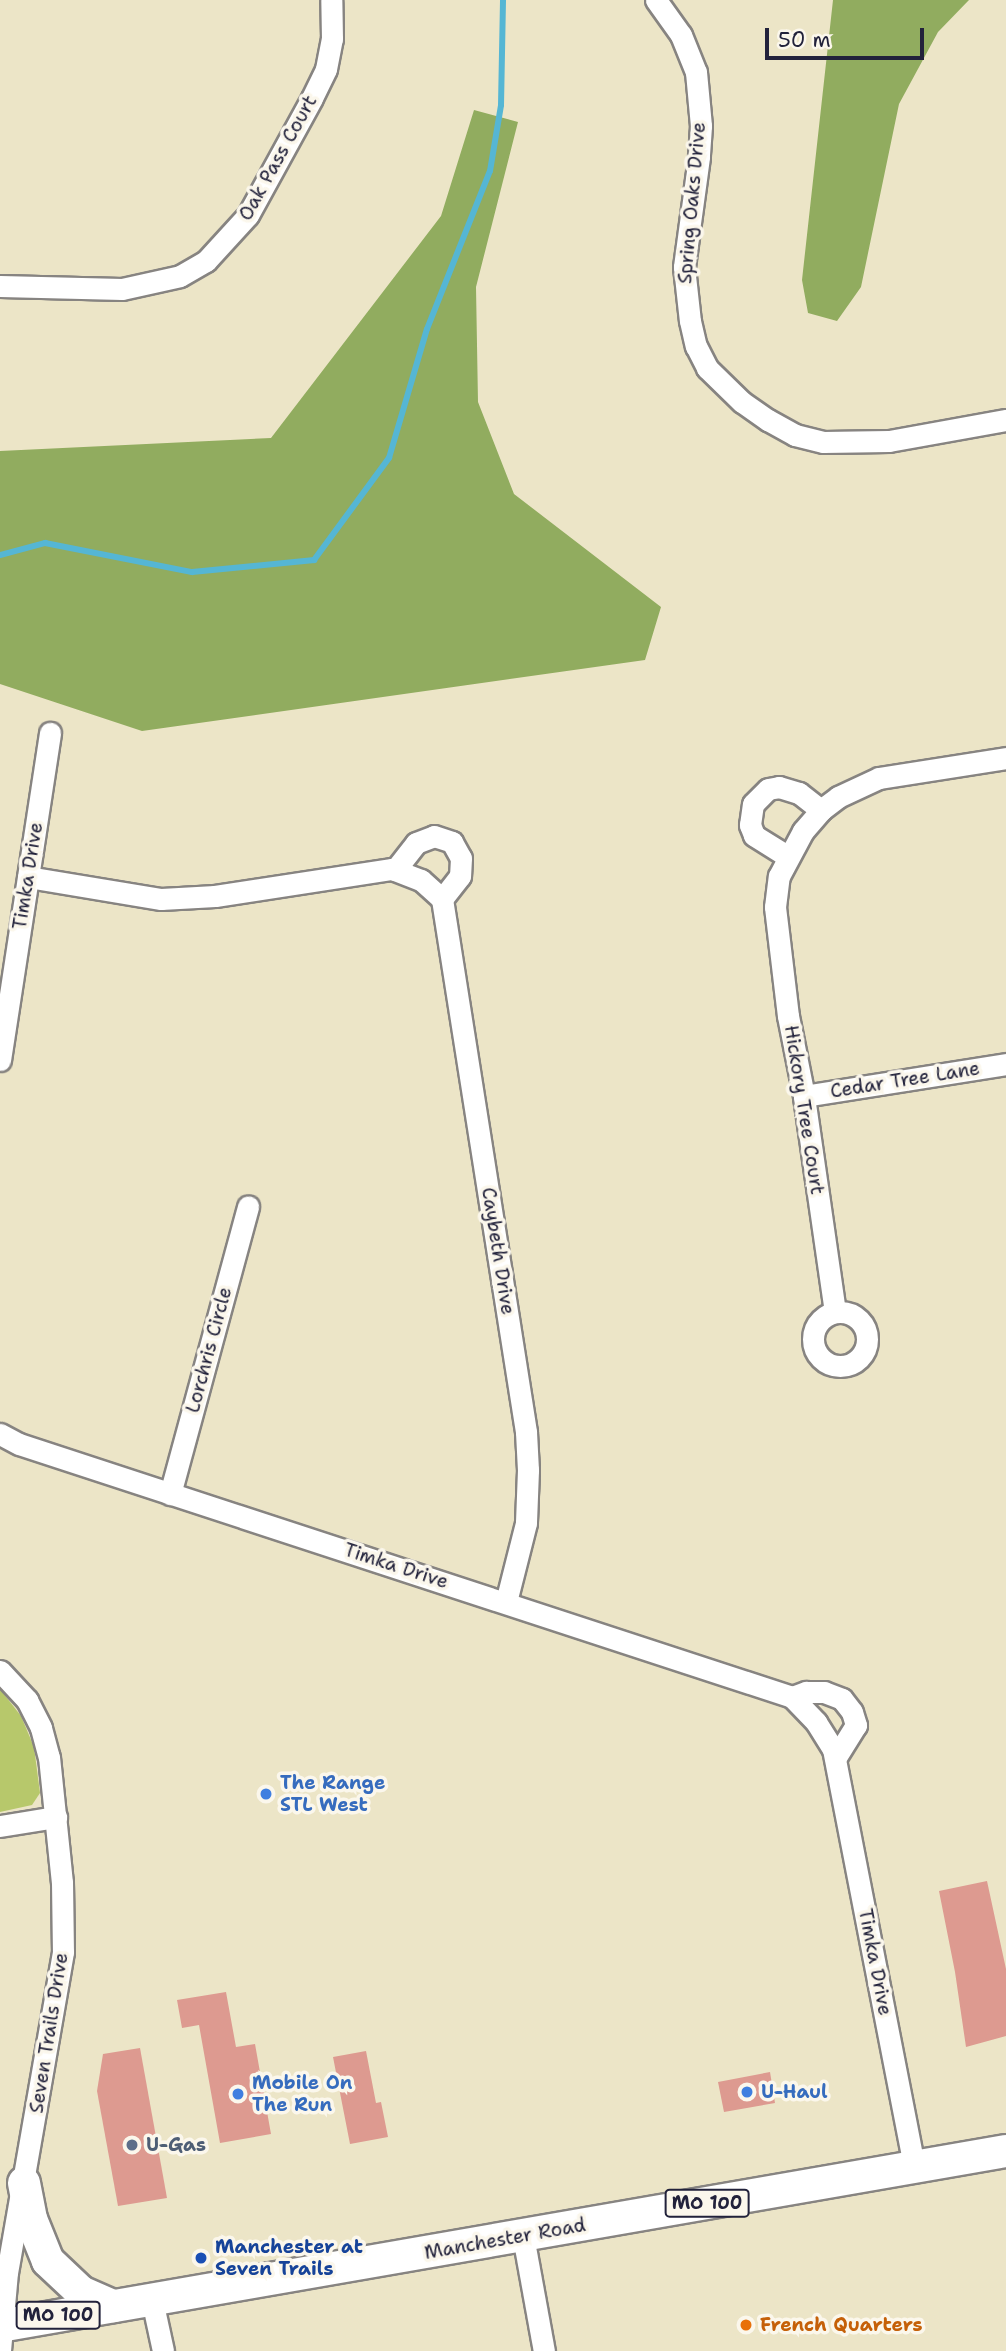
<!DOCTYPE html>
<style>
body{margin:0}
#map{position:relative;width:1006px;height:2351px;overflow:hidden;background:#ece5c7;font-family:"Shantell Sans",sans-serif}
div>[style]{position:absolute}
.green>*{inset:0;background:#b7c86b}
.forest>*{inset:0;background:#91ac5f}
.stream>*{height:6px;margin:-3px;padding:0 3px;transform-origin:3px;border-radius:3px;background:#55b6d4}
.building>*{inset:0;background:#dd9a90}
.roads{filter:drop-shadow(2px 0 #878481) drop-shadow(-2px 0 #878481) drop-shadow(0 2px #878481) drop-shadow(0 -2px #878481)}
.minor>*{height:21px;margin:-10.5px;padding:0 10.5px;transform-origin:10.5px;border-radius:10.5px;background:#fff}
.minor>.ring{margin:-10.5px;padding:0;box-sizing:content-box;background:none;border:21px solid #fff;border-radius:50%}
.highway>*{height:32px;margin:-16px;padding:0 16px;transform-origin:16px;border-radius:16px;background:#fff}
.dots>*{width:19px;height:19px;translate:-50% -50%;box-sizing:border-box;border:4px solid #fbf7ec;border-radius:50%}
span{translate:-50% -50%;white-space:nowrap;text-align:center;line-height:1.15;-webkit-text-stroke:7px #fbf7ec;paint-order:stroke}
.shield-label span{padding:2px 5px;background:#fbf7ec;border:2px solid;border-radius:5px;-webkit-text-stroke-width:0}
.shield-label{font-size:18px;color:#22223b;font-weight:700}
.street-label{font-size:19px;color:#22223b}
.shop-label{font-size:19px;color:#366cbe;font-weight:700}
.left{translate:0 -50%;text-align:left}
.service-label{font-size:19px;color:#4e5e75;font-weight:700}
.transit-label{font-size:19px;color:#164399;font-weight:700}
.food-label{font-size:19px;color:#c56008;font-weight:700}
.scale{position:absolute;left:765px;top:28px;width:159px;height:32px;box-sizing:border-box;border:4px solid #22223b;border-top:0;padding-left:9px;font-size:21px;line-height:24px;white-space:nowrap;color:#22223b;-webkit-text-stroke:5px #fbf7ec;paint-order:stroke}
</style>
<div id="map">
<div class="green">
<div style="clip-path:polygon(0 1689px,21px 1716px,34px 1747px,40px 1793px,32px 1805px,0 1812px)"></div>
</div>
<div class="forest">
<div style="clip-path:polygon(833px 0,969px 0,938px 32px,899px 104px,861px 287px,837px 321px,808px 313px,802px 280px)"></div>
<div style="clip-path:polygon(474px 110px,518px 122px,476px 287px,478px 402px,514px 494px,661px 607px,645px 660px,142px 731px,0 684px,0 451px,271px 438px,441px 216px)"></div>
</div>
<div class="stream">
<div style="left:0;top:555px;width:47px;rotate:-14.9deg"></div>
<div style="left:45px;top:543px;width:150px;rotate:11.2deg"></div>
<div style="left:192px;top:572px;width:123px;rotate:-5.6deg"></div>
<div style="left:314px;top:560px;width:127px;rotate:-53.7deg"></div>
<div style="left:389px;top:458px;width:134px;rotate:-73.6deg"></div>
<div style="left:427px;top:329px;width:170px;rotate:-68.3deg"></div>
<div style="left:490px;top:171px;width:67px;rotate:-80.5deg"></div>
<div style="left:501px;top:105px;width:105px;rotate:-88.9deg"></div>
</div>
<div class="building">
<div style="clip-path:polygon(987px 1881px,1006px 1969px,1006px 2036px,966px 2047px,955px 1972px,939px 1891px)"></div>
<div style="clip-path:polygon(226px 1992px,236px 2047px,255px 2044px,271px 2134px,220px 2143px,199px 2025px,182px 2028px,177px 2000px)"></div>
<div style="clip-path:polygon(140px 2048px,167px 2198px,118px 2206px,97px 2091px,103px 2054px)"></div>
<div style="clip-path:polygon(366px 2051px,376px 2103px,381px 2102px,388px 2137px,350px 2144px,333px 2057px)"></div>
<div style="clip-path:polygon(770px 2072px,775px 2103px,724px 2112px,718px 2082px)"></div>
</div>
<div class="roads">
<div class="minor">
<div style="left:656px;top:0;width:43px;rotate:54.5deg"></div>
<div style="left:681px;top:35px;width:40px;rotate:68deg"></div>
<div style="left:696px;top:72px;width:54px;rotate:84.7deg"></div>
<div style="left:701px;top:126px;width:31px;rotate:94deg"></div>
<div style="left:699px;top:157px;width:111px;rotate:97.8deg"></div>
<div style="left:684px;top:267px;width:54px;rotate:83.7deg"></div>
<div style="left:690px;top:321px;width:26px;rotate:77deg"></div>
<div style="left:696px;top:346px;width:25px;rotate:63deg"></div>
<div style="left:707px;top:368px;width:49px;rotate:44.2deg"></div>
<div style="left:742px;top:402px;width:32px;rotate:35deg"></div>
<div style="left:768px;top:420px;width:31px;rotate:29deg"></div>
<div style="left:795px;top:435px;width:29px;rotate:14deg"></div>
<div style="left:823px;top:442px;width:66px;rotate:-0.9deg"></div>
<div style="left:889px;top:441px;width:119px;rotate:-10.2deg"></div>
<div style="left:0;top:286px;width:122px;rotate:1.4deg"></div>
<div style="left:122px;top:289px;width:59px;rotate:-12.6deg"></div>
<div style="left:180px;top:276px;width:30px;rotate:-30deg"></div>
<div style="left:206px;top:261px;width:62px;rotate:-47.6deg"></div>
<div style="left:248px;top:215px;width:133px;rotate:-61.3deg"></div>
<div style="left:312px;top:98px;width:32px;rotate:-64deg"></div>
<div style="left:326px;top:69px;width:31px;rotate:-79deg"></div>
<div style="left:332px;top:39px;width:39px;rotate:-91deg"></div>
<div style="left:787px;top:856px;width:39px;rotate:-148deg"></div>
<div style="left:754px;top:835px;width:11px;rotate:-112deg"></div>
<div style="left:750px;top:825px;width:21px;rotate:-82deg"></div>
<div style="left:753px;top:804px;width:21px;rotate:-45deg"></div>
<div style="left:768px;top:789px;width:11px;rotate:-10deg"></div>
<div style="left:779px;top:787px;width:21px;rotate:17deg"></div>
<div style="left:799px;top:793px;width:28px;rotate:38deg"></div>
<div style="left:395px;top:870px;width:34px;rotate:-52deg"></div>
<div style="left:416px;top:843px;width:19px;rotate:-21deg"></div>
<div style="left:434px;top:836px;width:19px;rotate:18deg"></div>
<div style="left:452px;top:842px;width:18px;rotate:61deg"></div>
<div style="left:461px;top:858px;width:18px;rotate:93deg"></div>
<div style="left:460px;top:876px;width:29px;rotate:128deg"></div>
<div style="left:28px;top:877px;width:135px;rotate:9.4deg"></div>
<div style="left:161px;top:899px;width:54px;rotate:-3.2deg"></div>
<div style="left:215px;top:896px;width:179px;rotate:-8.7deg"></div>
<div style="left:392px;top:869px;width:31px;rotate:21deg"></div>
<div style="left:421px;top:880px;width:28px;rotate:42deg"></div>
<div style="left:442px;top:899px;width:540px;rotate:81.04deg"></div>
<div style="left:526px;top:1432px;width:38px;rotate:87deg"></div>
<div style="left:528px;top:1470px;width:53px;rotate:92.2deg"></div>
<div style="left:526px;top:1523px;width:81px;rotate:104.2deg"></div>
<div style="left:0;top:1060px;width:331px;rotate:-81.3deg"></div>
<div style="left:804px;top:1096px;width:205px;rotate:-9deg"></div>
<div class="ring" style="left:813px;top:1312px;width:33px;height:33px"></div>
<div style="left:835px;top:1312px;width:218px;rotate:-98.2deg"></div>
<div style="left:804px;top:1096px;width:82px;rotate:-101.3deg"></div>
<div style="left:788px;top:1016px;width:110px;rotate:-96.8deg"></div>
<div style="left:775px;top:907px;width:31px;rotate:-83deg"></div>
<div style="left:779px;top:876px;width:51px;rotate:-61.9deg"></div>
<div style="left:803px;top:831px;width:28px;rotate:-49deg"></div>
<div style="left:821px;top:810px;width:21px;rotate:-37deg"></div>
<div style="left:838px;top:797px;width:45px;rotate:-24.9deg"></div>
<div style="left:879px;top:778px;width:129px;rotate:-8.9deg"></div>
<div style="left:0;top:1434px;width:21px;rotate:28deg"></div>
<div style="left:19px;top:1444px;width:813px;rotate:18.12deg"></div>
<div style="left:792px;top:1697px;width:35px;rotate:46deg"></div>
<div style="left:816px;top:1722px;width:32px;rotate:58deg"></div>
<div style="left:833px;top:1749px;width:426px;rotate:79deg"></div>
<div style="left:170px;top:1494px;width:298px;rotate:-74.8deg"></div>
<div style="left:0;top:1671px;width:40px;rotate:47deg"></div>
<div style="left:27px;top:1700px;width:31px;rotate:63deg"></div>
<div style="left:41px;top:1728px;width:30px;rotate:75deg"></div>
<div style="left:49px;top:1757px;width:126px;rotate:84.1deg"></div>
<div style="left:62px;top:1882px;width:70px;rotate:89.2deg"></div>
<div style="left:63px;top:1952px;width:325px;rotate:99.9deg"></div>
<div style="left:7px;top:2272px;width:79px;rotate:95.1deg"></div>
<div style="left:792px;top:1697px;width:15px;rotate:-20deg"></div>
<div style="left:806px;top:1692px;width:18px"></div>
<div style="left:824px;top:1692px;width:19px;rotate:21deg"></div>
<div style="left:842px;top:1699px;width:16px;rotate:52deg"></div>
<div style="left:852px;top:1712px;width:14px;rotate:73deg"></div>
<div style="left:856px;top:1725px;width:39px;rotate:122deg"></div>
<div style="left:0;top:1826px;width:57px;rotate:-9.1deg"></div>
<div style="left:523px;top:2236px;width:117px;rotate:79.7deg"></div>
<div style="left:152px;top:2300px;width:52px;rotate:77.8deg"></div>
</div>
<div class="highway">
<div style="left:24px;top:2183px;width:37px;rotate:79deg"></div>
<div style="left:31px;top:2219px;width:45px;rotate:68deg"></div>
<div style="left:48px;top:2261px;width:45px;rotate:43.2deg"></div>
<div style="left:81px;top:2292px;width:35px;rotate:24deg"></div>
<div style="left:0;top:2326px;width:1021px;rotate:-9.87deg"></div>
</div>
</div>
<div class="dots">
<div style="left:266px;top:1794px;background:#3f7fe0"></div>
<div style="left:747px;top:2092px;background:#3f7fe0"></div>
<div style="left:238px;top:2094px;background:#3f7fe0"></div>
<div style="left:132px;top:2145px;background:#5c6f8a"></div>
<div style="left:201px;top:2258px;background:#1a4fb4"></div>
<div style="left:746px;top:2325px;background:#e8710a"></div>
</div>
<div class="shield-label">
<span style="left:707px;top:2203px">MO 100</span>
<span style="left:58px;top:2315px">MO 100</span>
</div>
<div class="street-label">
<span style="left:278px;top:158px;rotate:-61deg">Oak Pass Court</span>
<span style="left:692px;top:203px;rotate:-85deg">Spring Oaks Drive</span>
<span style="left:28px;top:876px;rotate:-81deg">Timka Drive</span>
<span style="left:905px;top:1080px;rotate:-9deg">Cedar Tree Lane</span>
<span style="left:804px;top:1110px;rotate:81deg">Hickory Tree Court</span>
<span style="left:498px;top:1251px;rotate:81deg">Caybeth Drive</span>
<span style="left:209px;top:1350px;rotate:-75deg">Lorchris Circle</span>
<span style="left:396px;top:1566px;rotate:18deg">Timka Drive</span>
<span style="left:875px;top:1962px;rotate:79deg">Timka Drive</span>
<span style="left:49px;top:2033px;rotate:-81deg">Seven Trails Drive</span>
<span style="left:505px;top:2239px;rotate:-10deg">Manchester Road</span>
</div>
<div class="shop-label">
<span class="left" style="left:280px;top:1794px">The Range<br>STL West</span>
<span class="left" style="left:252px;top:2094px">Mobile On<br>The Run</span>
<span class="left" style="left:761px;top:2092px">U-Haul</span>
</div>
<div class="service-label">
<span class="left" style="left:146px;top:2145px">U-Gas</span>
</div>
<div class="transit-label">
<span class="left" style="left:215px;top:2258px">Manchester at<br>Seven Trails</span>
</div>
<div class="food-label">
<span class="left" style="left:760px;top:2325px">French Quarters</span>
</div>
<div class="scale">50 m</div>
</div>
